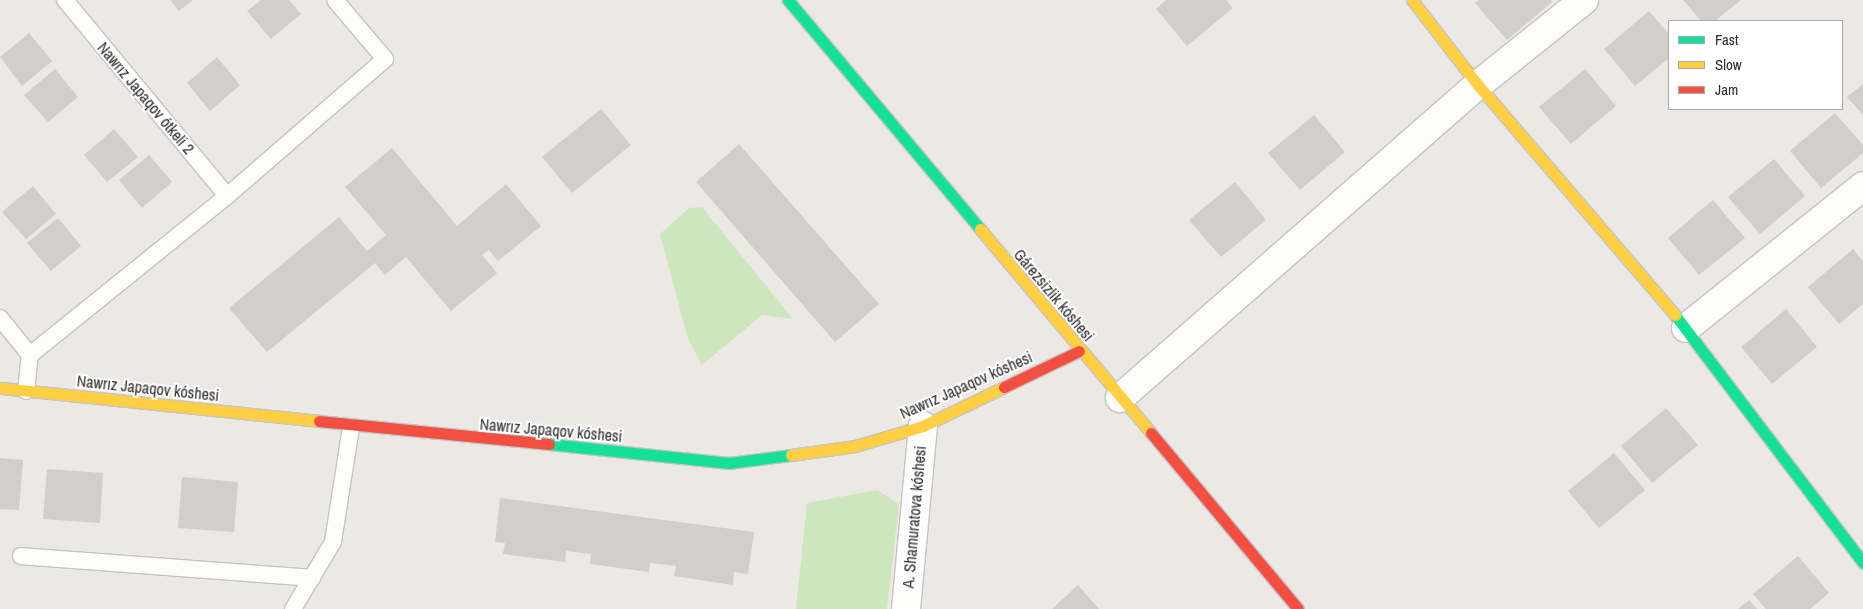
<!DOCTYPE html>
<meta charset="utf-8">
<style>
body{margin:0}
#map{position:relative;width:1863px;height:609px;overflow:hidden;background:#ece8e4;font-family:"Archivo Narrow",sans-serif}
div>[style]{position:absolute}
.green>*{inset:0;background:#cee6be}
.building>*{inset:0;background:#d1cecb}
.roads{filter:drop-shadow(1px 0 #c5c4c5) drop-shadow(-1px 0 #c5c4c5) drop-shadow(0 1px #c5c4c5) drop-shadow(0 -1px #c5c4c5)}
.lane>*{height:16px;margin:-8px;padding:0 8px;transform-origin:8px;border-radius:8px;background:#fcfcfb}
.street>*{height:28px;margin:-14px;padding:0 14px;transform-origin:14px;border-radius:14px;background:#fcfcfb}
.fast>*{height:11px;margin:-5.5px;padding:0 5.5px;transform-origin:5.5px;border-radius:5.5px;background:#16e098}
.slow>*{height:11px;margin:-5.5px;padding:0 5.5px;transform-origin:5.5px;border-radius:5.5px;background:#ffcf43}
.jam>*{height:11px;margin:-5.5px;padding:0 5.5px;transform-origin:5.5px;border-radius:5.5px;background:#f24e42}
span{translate:-50% -50%;white-space:nowrap;text-align:center;line-height:1.15;-webkit-text-stroke:4px #fff;paint-order:stroke}
.street-label{font-size:16px;color:#2e2e2e}
.legend{position:absolute;left:1668px;top:20px;width:175px;height:90px;box-sizing:border-box;background:#fff;border:1px solid #ababab;margin:0;padding:6px 9px;list-style:none;font-size:15px;color:#2e2e2e}
.legend li{display:flex;align-items:center;gap:10px;height:25px}
.legend b{width:25px;border:1px solid #ababab}
</style>
<div id="map">
<div class="green">
<div style="clip-path:polygon(702px 207px,793px 319px,762px 315px,702px 365px,688px 339px,660px 234px,689px 208px)"></div>
<div style="clip-path:polygon(877px 490px,899px 504px,887px 609px,796px 609px,807px 503px)"></div>
</div>
<div class="building">
<div style="clip-path:polygon(170px 0,193px 0,179px 11px)"></div>
<div style="clip-path:polygon(261px 0,289px 0,301px 14px,271px 39px,247px 11px)"></div>
<div style="clip-path:polygon(1166px 0,1226px 0,1233px 8px,1187px 46px,1156px 9px)"></div>
<div style="clip-path:polygon(1479px 0,1551px 0,1552px 2px,1507px 40px,1475px 3px)"></div>
<div style="clip-path:polygon(1683px 0,1741px 0,1715px 21px,1701px 21px)"></div>
<div style="clip-path:polygon(1649px 11px,1669px 34px,1669px 58px,1635px 86px,1604px 49px)"></div>
<div style="clip-path:polygon(29px 33px,52px 61px,22px 86px,0 57px)"></div>
<div style="clip-path:polygon(217px 57px,240px 85px,210px 111px,187px 83px)"></div>
<div style="clip-path:polygon(55px 69px,78px 97px,48px 122px,24px 95px)"></div>
<div style="clip-path:polygon(1585px 69px,1616px 106px,1571px 144px,1539px 107px)"></div>
<div style="clip-path:polygon(1863px 84px,1863px 115px,1847px 97px)"></div>
<div style="clip-path:polygon(601px 109px,631px 145px,572px 193px,542px 157px)"></div>
<div style="clip-path:polygon(1835px 113px,1863px 145px,1863px 153px,1821px 188px,1790px 151px)"></div>
<div style="clip-path:polygon(1314px 115px,1345px 152px,1300px 190px,1268px 153px)"></div>
<div style="clip-path:polygon(114px 129px,138px 157px,107px 182px,84px 155px)"></div>
<div style="clip-path:polygon(739px 144px,879px 304px,835px 342px,696px 182px)"></div>
<div style="clip-path:polygon(392px 148px,457px 226px,506px 184px,541px 226px,498px 261px,489px 250px,482px 255px,497px 273px,451px 311px,406px 257px,385px 275px,375px 263px,267px 352px,229px 308px,339px 217px,367px 251px,386px 235px,345px 187px)"></div>
<div style="clip-path:polygon(149px 155px,172px 182px,142px 208px,119px 180px)"></div>
<div style="clip-path:polygon(1774px 159px,1805px 196px,1760px 234px,1728px 197px)"></div>
<div style="clip-path:polygon(1235px 182px,1266px 220px,1221px 257px,1189px 220px)"></div>
<div style="clip-path:polygon(33px 186px,56px 214px,26px 239px,2px 212px)"></div>
<div style="clip-path:polygon(1713px 200px,1745px 238px,1699px 275px,1668px 238px)"></div>
<div style="clip-path:polygon(58px 218px,81px 246px,51px 271px,27px 243px)"></div>
<div style="clip-path:polygon(1853px 249px,1863px 261px,1863px 304px,1839px 324px,1808px 287px)"></div>
<div style="clip-path:polygon(1786px 309px,1817px 347px,1772px 384px,1741px 347px)"></div>
<div style="clip-path:polygon(1666px 408px,1698px 445px,1652px 483px,1621px 446px)"></div>
<div style="clip-path:polygon(1614px 453px,1645px 490px,1599px 528px,1568px 491px)"></div>
<div style="clip-path:polygon(0 458px,23px 460px,19px 510px,0 509px)"></div>
<div style="clip-path:polygon(47px 469px,103px 473px,100px 523px,43px 519px)"></div>
<div style="clip-path:polygon(182px 477px,238px 482px,234px 532px,178px 528px)"></div>
<div style="clip-path:polygon(500px 498px,754px 532px,748px 574px,734px 572px,733px 585px,674px 576px,676px 566px,650px 563px,649px 572px,590px 564px,591px 554px,566px 551px,565px 562px,503px 554px,505px 543px,495px 542px)"></div>
<div style="clip-path:polygon(1798px 556px,1829px 593px,1810px 609px,1766px 609px,1753px 594px)"></div>
<div style="clip-path:polygon(1078px 585px,1099px 609px,1052px 609px)"></div>
<div style="clip-path:polygon(1749px 600px,1757px 609px,1738px 609px)"></div>
</div>
<div class="roads">
<div class="lane">
<div style="left:65px;top:0;width:254px;rotate:50.4deg"></div>
<div style="left:0;top:318px;width:48px;rotate:51deg"></div>
<div style="left:26px;top:391px;width:36px;rotate:-84deg"></div>
<div style="left:30px;top:355px;width:253px;rotate:-38.9deg"></div>
<div style="left:227px;top:196px;width:209px;rotate:-40.9deg"></div>
<div style="left:385px;top:59px;width:77px;rotate:-130.3deg"></div>
<div style="left:21px;top:556px;width:292px;rotate:4.3deg"></div>
<div style="left:293px;top:609px;width:78px;rotate:-59.2deg"></div>
<div style="left:333px;top:542px;width:116px;rotate:-81.1deg"></div>
</div>
<div class="street">
<div style="left:1686px;top:328px;width:227px;rotate:-38.7deg"></div>
<div style="left:1120px;top:398px;width:476px;rotate:-41.2deg"></div>
<div style="left:1478px;top:85px;width:136px;rotate:-38.7deg"></div>
<div style="left:906px;top:609px;width:184px;rotate:-84.7deg"></div>
</div>
<div class="fast">
<div style="left:788px;top:0;width:299px;rotate:50deg"></div>
<div style="left:1675px;top:315px;width:311px;rotate:52.8deg"></div>
<div style="left:549px;top:444px;width:181px;rotate:6deg"></div>
<div style="left:729px;top:463px;width:63px;rotate:-7.4deg"></div>
</div>
<div class="slow">
<div style="left:1412px;top:0;width:108px;rotate:52.2deg"></div>
<div style="left:1478px;top:85px;width:303px;rotate:49.4deg"></div>
<div style="left:980px;top:229px;width:266px;rotate:50deg"></div>
<div style="left:0;top:388px;width:321px;rotate:5.9deg"></div>
<div style="left:791px;top:455px;width:65px;rotate:-8deg"></div>
<div style="left:855px;top:446px;width:71px;rotate:-16.4deg"></div>
<div style="left:923px;top:426px;width:90px;rotate:-25.7deg"></div>
</div>
<div class="jam">
<div style="left:1004px;top:387px;width:83px;rotate:-25.6deg"></div>
<div style="left:319px;top:421px;width:231px;rotate:5.7deg"></div>
<div style="left:1151px;top:433px;width:229px;rotate:50.1deg"></div>
</div>
</div>
<div class="street-label">
<span style="left:146px;top:98px;rotate:50deg">Nawrız Japaqov ótkeli 2</span>
<span style="left:1054px;top:295px;rotate:50deg">Gárezsizlik kóshesi</span>
<span style="left:966px;top:385px;rotate:-24deg">Nawrız Japaqov kóshesi</span>
<span style="left:148px;top:388px;rotate:6deg">Nawrız Japaqov kóshesi</span>
<span style="left:551px;top:430px;rotate:5deg">Nawrız Japaqov kóshesi</span>
<span style="left:914px;top:517px;rotate:-85deg">A. Shamuratova kóshesi</span>
</div>
<ul class="legend">
<li><b style="height:6px;background:#16e098"></b>Fast</li>
<li><b style="height:6px;background:#ffcf43"></b>Slow</li>
<li><b style="height:6px;background:#f24e42"></b>Jam</li>
</ul>
</div>
